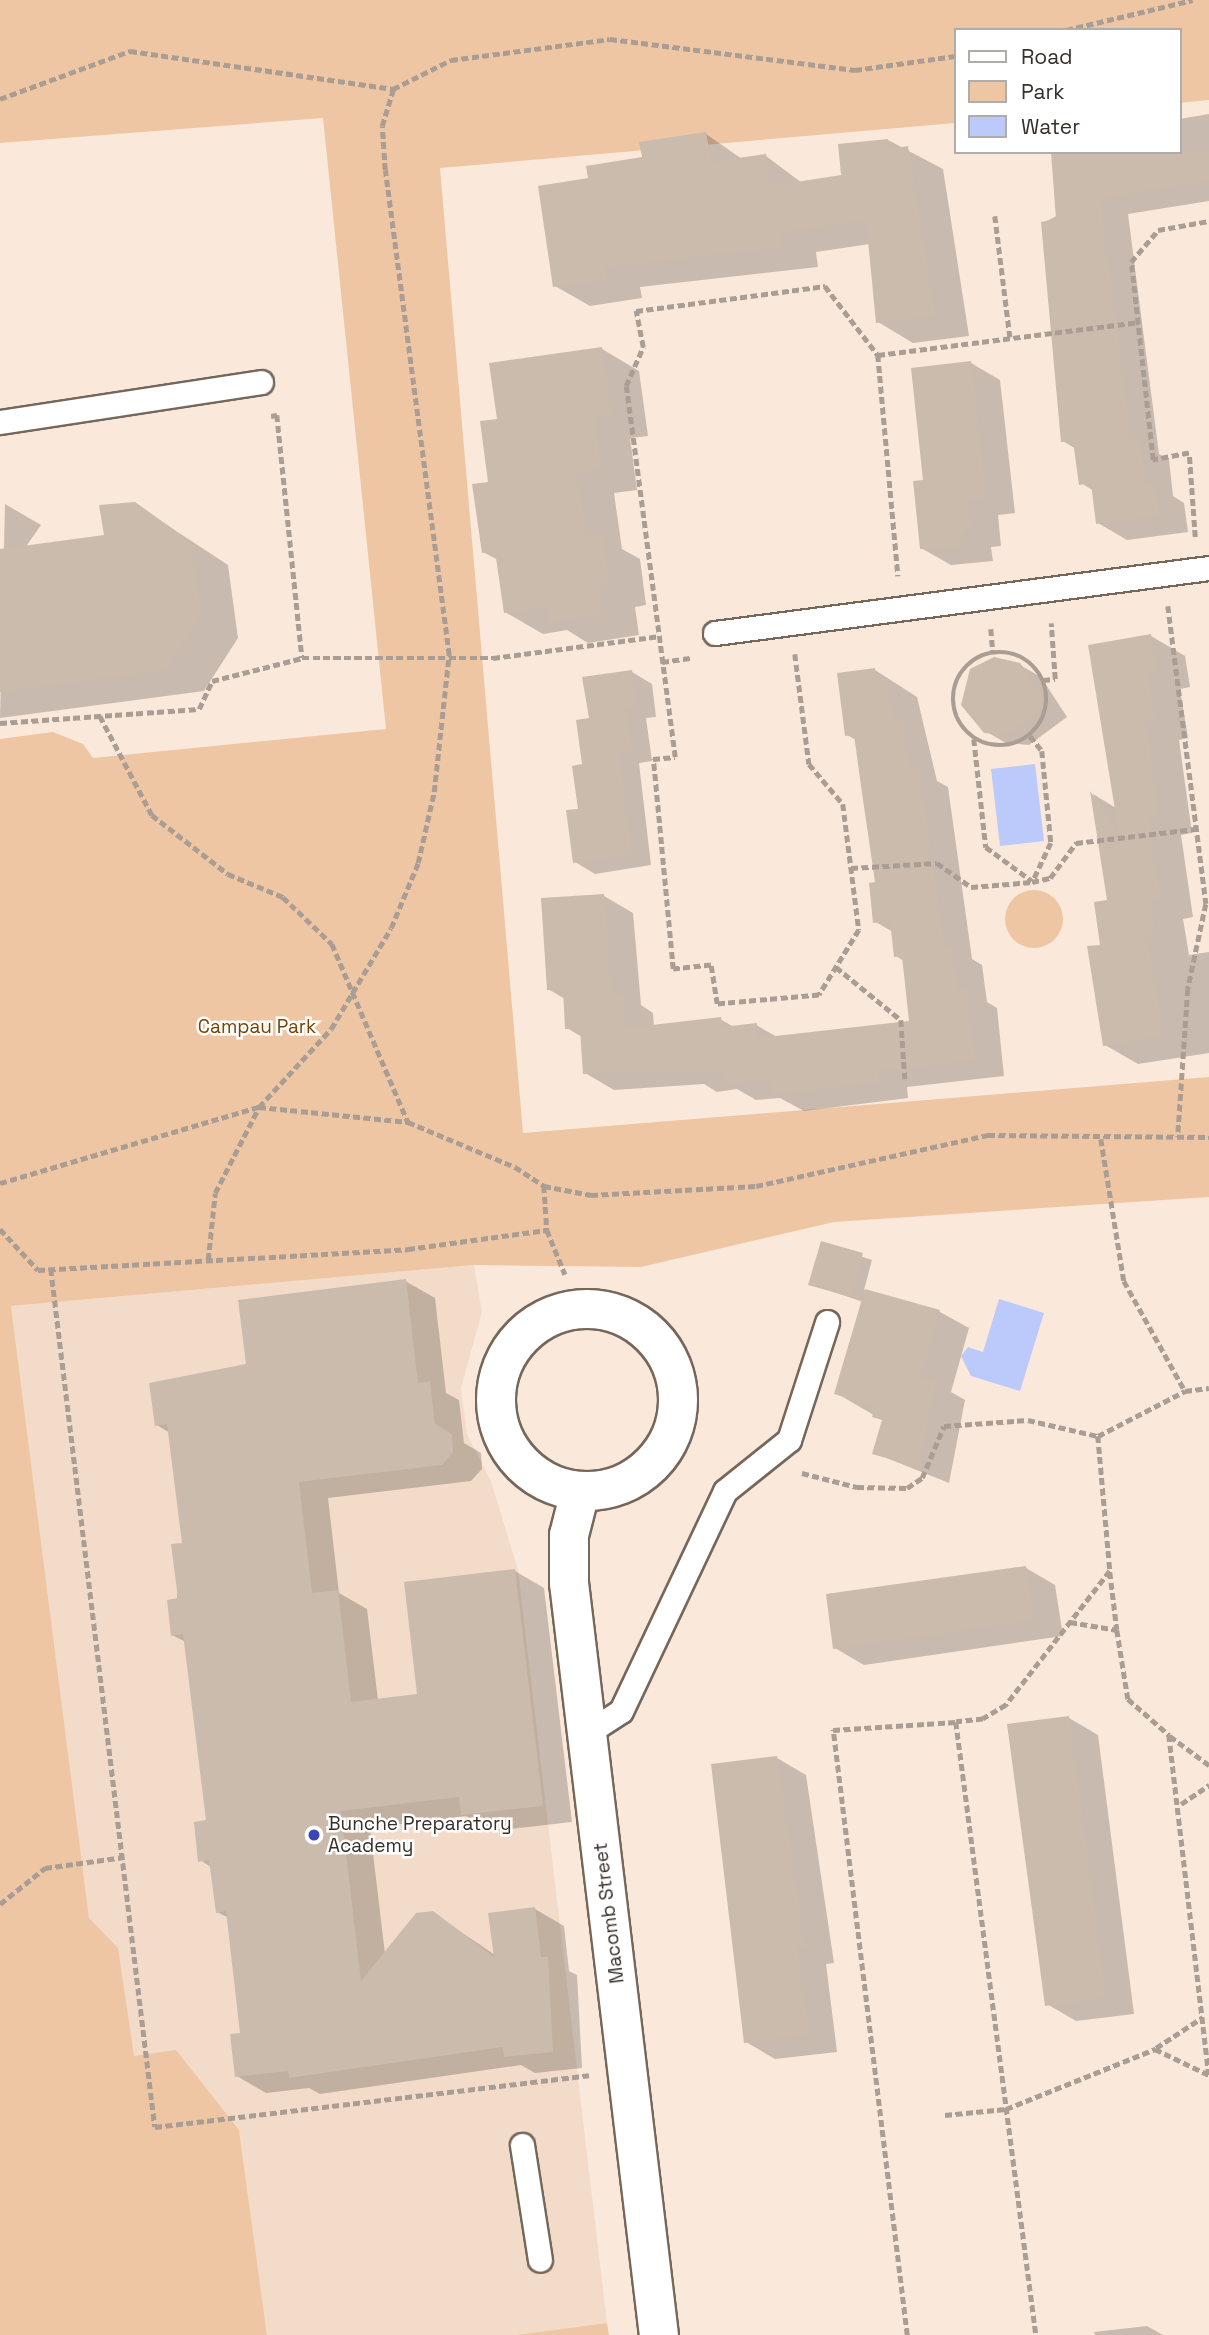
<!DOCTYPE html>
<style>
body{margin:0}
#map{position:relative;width:1209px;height:2335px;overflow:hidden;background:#fae9db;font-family:"Space Grotesk",sans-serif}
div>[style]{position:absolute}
.built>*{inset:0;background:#f2dbc8}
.green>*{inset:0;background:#eec6a4}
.round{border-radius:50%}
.water>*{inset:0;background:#bbcafb}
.shadow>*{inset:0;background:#0003}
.building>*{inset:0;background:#cbbbad}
.path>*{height:4.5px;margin-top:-2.25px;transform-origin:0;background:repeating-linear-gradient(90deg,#aa9d93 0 7px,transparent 0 10.5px)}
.path>.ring{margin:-2.25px;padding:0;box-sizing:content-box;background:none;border:4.5px solid #aa9d93;border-radius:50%}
.roads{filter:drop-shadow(2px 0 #76675b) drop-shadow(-2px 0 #76675b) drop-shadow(0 2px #76675b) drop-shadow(0 -2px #76675b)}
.lane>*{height:23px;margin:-11.5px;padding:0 11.5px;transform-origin:11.5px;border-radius:11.5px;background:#fff}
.street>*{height:38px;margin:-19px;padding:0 19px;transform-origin:19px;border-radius:19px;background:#fff}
.street>.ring{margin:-19px;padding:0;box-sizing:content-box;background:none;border:38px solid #fff;border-radius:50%}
.dots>*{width:19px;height:19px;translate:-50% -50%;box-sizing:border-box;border:4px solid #fff;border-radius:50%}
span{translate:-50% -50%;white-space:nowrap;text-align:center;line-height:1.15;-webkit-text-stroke:5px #fff;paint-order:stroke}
.park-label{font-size:19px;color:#784300}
.poi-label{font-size:19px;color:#36302a}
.left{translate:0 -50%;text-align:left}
.street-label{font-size:19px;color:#36302a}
.legend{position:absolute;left:954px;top:28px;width:228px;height:126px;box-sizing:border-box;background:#fff;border:2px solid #afacaa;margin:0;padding:9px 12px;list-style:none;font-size:21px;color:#36302a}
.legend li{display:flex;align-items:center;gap:14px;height:35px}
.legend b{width:35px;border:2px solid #afacaa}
</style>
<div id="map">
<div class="built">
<div style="clip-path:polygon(474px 1265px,482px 1312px,461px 1388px,467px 1434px,491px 1481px,518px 1570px,607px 2323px,516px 2335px,267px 2335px,239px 2130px,107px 2059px,11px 1306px)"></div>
</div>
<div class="green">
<div style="clip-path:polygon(0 0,1209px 0,1209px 100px,1179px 103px,1179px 30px,955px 30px,955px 123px,440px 168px,523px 1133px,1209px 1077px,1209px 1197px,834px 1222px,641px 1267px,474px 1265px,11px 1306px,89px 1918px,118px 1948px,134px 2056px,176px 2050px,239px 2130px,267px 2335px,0 2335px,0 739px,53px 732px,83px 744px,93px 758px,386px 729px,323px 118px,0 143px)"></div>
<div class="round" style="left:1005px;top:890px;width:58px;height:58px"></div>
<div style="clip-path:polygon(607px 2323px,609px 2335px,516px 2335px)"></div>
</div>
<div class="water">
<div style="clip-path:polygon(1035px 764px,1044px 841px,1000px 846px,991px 769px)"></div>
<div style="clip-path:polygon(999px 1299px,1044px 1313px,1020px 1391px,971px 1376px,961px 1356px,968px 1347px,983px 1352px)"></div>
</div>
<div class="shadow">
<div style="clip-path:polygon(1209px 114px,1209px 201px,1128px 214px,1159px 454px,1169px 460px,1173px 496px,1184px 503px,1188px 532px,1127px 540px,1098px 523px,1094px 491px,1081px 483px,1076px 449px,1063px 441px,1043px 223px,1179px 152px,1179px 119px)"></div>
<div style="clip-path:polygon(706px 134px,742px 159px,766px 156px,802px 183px,843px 176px,888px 140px,943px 169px,969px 336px,913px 343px,878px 322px,870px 244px,816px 252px,818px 267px,640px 287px,642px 298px,590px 306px,555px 286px,590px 179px)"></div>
<div style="clip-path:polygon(602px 349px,639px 371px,648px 436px,630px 438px,637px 490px,614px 493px,622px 549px,640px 559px,646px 605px,635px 607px,639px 635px,588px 643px,567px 630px,543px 634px,505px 612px,498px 560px,483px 552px,499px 420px)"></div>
<div style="clip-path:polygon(971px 363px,1000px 380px,1015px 513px,998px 515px,1001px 546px,991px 547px,993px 561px,951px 565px,921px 548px,925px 482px)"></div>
<div style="clip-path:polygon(5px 504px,41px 525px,25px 548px,106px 536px,135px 504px,228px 565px,238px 638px,204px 691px,0 718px)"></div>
<div style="clip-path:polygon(1151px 636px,1185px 656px,1190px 687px,1180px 689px,1188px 738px,1179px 740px,1192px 833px,1181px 835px,1193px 917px,1183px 919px,1189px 955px,1209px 952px,1209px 1053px,1138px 1064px,1105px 1045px,1102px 946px,1109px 901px,1093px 794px,1116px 808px)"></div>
<div style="clip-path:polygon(1020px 665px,1041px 677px,1067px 717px,1029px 745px,1006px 743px,985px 731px)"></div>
<div style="clip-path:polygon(875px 670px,917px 697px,937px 781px,948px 787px,972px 959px,982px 965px,987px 1002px,997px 1008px,1004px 1076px,907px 1087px,908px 1098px,804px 1111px,780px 1098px,756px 1100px,737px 1089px,717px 1092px,704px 1084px,614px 1090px,585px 1073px,582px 1037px,567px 1028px,565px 999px,548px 989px,604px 896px,633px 913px,641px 1005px,653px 1013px,654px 1027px,720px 1019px,734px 1027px,756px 1025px,779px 1038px,911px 1022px,904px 961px,896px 956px,893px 932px,874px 921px,877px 884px,856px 740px,847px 735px)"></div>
<div style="clip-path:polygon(632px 672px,652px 684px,656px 717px,646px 718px,652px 761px,639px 763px,651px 865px,595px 874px,575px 862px,591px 720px)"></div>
<div style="clip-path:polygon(822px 1244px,872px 1260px,864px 1290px,940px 1312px,969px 1328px,951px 1392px,965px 1400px,949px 1483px,874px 1453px,884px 1421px,836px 1393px,863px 1302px,810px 1284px)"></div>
<div style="clip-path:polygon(405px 1281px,435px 1298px,446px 1393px,459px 1400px,464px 1443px,481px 1453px,482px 1469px,471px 1481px,328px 1498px,339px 1593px,367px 1609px,378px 1700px,419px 1695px,515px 1571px,544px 1588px,572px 1822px,492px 1831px,466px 1816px,370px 1828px,385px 1954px,433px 1913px,495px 1955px,535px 1909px,564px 1926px,569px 1971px,577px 1975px,582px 2068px,535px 2073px,521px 2065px,320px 2094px,309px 2088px,266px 2093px,237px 2076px,242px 2034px,229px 1918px,217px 1912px,211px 1867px,200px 1860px,208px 1822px,186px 1642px,172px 1635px,184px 1544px,170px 1433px,157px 1425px,248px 1365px)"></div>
<div style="clip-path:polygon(1026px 1568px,1055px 1585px,1063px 1636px,864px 1665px,835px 1648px)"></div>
<div style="clip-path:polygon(1069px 1718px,1098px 1735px,1134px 2014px,1076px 2021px,1047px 2004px)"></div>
<div style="clip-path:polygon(777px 1758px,806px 1775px,834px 1963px,826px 1964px,837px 2052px,775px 2059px,746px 2042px)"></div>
<div style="clip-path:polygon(1147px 2326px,1163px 2335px,1095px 2335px,1094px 2332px)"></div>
</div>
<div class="building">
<div style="clip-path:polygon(706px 132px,711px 162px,766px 154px,771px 186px,841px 175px,838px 144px,888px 139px,889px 149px,908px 146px,935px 316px,876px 323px,866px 220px,781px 232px,783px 247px,605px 267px,607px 279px,553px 287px,538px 186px,588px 178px,586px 166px,642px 157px,639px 142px)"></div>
<div style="clip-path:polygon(1051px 152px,1209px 152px,1209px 181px,1100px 198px,1131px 442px,1140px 441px,1145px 485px,1155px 484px,1159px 516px,1096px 524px,1091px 483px,1079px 485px,1073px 441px,1061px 442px,1041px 222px,1056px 219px)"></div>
<div style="clip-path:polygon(602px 347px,612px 415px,594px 418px,601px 469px,577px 473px,587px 538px,603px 536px,609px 585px,598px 586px,602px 614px,549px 622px,547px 607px,504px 613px,495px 551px,482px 553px,472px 484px,488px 482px,480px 421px,497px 419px,489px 363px)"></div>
<div style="clip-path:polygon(971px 361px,986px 497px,969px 499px,972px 530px,962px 531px,964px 545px,920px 549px,913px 481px,923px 480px,911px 368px)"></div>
<div style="clip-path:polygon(135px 502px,191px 542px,201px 616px,166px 670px,0 692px,0 549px,104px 535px,99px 505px)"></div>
<div style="clip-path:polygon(1151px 634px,1157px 669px,1147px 670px,1155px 719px,1146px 721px,1159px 814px,1148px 816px,1160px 899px,1150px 900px,1155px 933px,1146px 935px,1164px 1036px,1103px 1046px,1087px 946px,1100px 945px,1094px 902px,1107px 900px,1090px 791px,1119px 834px,1088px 645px)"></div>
<div style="clip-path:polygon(994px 657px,1020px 663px,1048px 705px,1008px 735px,984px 733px,961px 705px,970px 669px)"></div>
<div style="clip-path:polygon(875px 668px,877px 680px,888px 678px,893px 719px,903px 720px,909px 767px,919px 768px,944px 947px,953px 946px,958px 990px,968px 990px,975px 1060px,878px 1071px,879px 1082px,772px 1095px,770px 1079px,725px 1084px,724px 1071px,583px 1074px,580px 1029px,565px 1029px,563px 989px,547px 990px,541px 898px,604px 894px,612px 994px,624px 994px,626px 1028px,721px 1017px,722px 1027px,757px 1023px,758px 1038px,909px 1021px,902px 956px,894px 957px,890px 921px,873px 923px,869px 883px,875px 882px,861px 786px,854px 735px,845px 736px,837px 673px)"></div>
<div style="clip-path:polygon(632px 670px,637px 706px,626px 707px,632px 751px,619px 752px,632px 854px,573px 863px,566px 810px,578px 809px,572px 766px,582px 764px,576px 720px,589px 718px,582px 677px)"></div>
<div style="clip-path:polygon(821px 1241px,863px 1253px,851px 1297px,808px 1285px)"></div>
<div style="clip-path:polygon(406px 1279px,418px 1383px,430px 1381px,435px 1424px,452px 1434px,453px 1452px,442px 1465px,299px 1482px,312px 1593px,338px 1590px,351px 1702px,417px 1694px,404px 1582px,515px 1569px,543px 1806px,461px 1815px,459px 1797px,341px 1811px,361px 1981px,416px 1913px,433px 1911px,494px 1957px,488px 1913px,535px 1907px,541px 1957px,548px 1957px,553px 2052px,504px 2057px,503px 2047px,289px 2078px,288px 2071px,235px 2077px,230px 2034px,240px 2033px,226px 1911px,216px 1913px,209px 1860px,198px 1862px,194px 1822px,206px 1820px,183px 1634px,171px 1636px,167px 1600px,178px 1598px,171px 1544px,182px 1543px,167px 1424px,155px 1426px,149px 1383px,246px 1364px,238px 1300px)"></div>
<div style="clip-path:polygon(865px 1289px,940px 1310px,921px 1377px,936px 1381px,919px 1467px,872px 1454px,882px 1420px,872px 1417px,875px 1406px,834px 1394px)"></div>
<div style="clip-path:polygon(1026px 1566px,1034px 1620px,833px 1649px,826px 1594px)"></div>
<div style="clip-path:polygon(1069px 1716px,1106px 1998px,1045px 2006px,1007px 1724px)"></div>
<div style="clip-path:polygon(777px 1756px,805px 1947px,797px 1948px,809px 2035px,744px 2043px,711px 1764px)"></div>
</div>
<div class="path">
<div style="left:1066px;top:30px;width:130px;rotate:-13.3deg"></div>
<div style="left:0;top:99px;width:139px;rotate:-20.3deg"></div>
<div style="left:130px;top:51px;width:266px;rotate:8.2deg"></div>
<div style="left:393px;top:89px;width:65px;rotate:-26.6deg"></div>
<div style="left:451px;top:60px;width:160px;rotate:-7.5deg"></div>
<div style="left:610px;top:39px;width:247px;rotate:7.2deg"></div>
<div style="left:855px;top:70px;width:101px;rotate:-8deg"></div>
<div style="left:995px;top:216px;width:122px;rotate:82.9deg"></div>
<div style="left:878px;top:355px;width:262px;rotate:-7.2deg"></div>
<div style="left:271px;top:416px;width:6px;rotate:-9deg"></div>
<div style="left:277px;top:415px;width:244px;rotate:84.1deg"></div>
<div style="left:302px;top:658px;width:191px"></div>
<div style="left:493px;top:658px;width:167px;rotate:-7.5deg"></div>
<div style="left:1195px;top:537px;width:84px;rotate:-94.1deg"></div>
<div style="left:1189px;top:453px;width:37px;rotate:169deg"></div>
<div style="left:1153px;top:460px;width:199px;rotate:-96.3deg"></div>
<div style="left:1131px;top:262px;width:42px;rotate:-49.8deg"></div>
<div style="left:1158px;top:230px;width:52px;rotate:-10deg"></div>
<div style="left:1168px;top:606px;width:300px;rotate:82.7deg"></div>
<div style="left:1206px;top:904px;width:87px;rotate:102deg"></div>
<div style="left:1188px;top:989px;width:148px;rotate:93.9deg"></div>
<div style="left:991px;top:629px;width:23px;rotate:85deg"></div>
<div class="ring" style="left:953px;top:652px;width:89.5px;height:89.5px"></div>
<div style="left:795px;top:654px;width:111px;rotate:82.7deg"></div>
<div style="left:809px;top:764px;width:52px;rotate:49.6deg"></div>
<div style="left:843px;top:804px;width:127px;rotate:82.8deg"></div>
<div style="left:859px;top:930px;width:76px;rotate:121.6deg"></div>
<div style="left:819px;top:995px;width:102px;rotate:175deg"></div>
<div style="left:717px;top:1004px;width:39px;rotate:-99deg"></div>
<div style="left:711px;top:965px;width:38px;rotate:174deg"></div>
<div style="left:673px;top:969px;width:211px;rotate:-95.4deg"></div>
<div style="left:653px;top:759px;width:22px;rotate:-5deg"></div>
<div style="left:675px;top:757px;width:374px;rotate:-97.5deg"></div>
<div style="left:626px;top:386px;width:43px;rotate:-66.4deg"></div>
<div style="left:643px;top:347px;width:37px;rotate:-101deg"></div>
<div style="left:636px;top:311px;width:191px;rotate:-7.5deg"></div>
<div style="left:825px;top:286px;width:87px;rotate:52.5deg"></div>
<div style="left:878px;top:355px;width:222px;rotate:84.8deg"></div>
<div style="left:662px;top:662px;width:30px;rotate:-8deg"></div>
<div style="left:1043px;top:680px;width:12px;rotate:-5deg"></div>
<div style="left:1055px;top:679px;width:56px;rotate:-94.1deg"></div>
<div style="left:100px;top:716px;width:112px;rotate:62.3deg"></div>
<div style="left:152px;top:815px;width:96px;rotate:37.8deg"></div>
<div style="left:228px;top:874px;width:60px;rotate:22.7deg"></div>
<div style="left:283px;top:897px;width:68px;rotate:43.8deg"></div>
<div style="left:332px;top:944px;width:194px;rotate:66.9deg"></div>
<div style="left:0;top:723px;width:199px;rotate:-4deg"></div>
<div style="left:199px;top:709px;width:31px;rotate:-65deg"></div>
<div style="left:212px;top:681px;width:93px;rotate:-14.3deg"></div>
<div style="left:1030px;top:736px;width:19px;rotate:51deg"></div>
<div style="left:1042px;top:751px;width:92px;rotate:84.4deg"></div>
<div style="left:1051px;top:843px;width:42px;rotate:115.3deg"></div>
<div style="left:974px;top:739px;width:109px;rotate:83.7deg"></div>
<div style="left:986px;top:847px;width:57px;rotate:36.5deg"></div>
<div style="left:851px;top:868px;width:86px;rotate:-3.3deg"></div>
<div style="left:937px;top:863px;width:42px;rotate:35.2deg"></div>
<div style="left:971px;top:887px;width:61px;rotate:-4.7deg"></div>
<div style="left:1032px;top:882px;width:18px;rotate:-13deg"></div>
<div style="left:1050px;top:878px;width:44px;rotate:-53.4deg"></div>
<div style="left:1076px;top:843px;width:120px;rotate:-6.7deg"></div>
<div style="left:836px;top:967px;width:84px;rotate:39.2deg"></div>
<div style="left:901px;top:1020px;width:59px;rotate:86.1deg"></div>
<div style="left:1101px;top:1139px;width:144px;rotate:80.8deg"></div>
<div style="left:1124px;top:1281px;width:126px;rotate:61deg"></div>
<div style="left:0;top:1183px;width:270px;rotate:-16.4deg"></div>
<div style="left:259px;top:1107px;width:150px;rotate:5.7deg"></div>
<div style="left:408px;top:1122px;width:116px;rotate:22.8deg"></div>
<div style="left:515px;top:1167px;width:35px;rotate:33deg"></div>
<div style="left:544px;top:1186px;width:48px;rotate:10.8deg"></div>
<div style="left:591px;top:1195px;width:165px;rotate:-3.1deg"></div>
<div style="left:756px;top:1186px;width:238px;rotate:-12.4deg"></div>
<div style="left:988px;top:1135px;width:221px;rotate:0.5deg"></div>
<div style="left:544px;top:1186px;width:44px;rotate:86.1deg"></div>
<div style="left:547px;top:1230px;width:48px;rotate:67.8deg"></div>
<div style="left:0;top:1229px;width:56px;rotate:47.2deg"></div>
<div style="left:38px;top:1270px;width:371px;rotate:-3.2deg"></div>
<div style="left:408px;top:1249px;width:140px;rotate:-7.8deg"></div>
<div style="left:208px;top:1260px;width:67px;rotate:-84deg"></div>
<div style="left:215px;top:1193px;width:97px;rotate:-62.9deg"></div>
<div style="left:259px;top:1107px;width:106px;rotate:-47.3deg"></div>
<div style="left:331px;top:1029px;width:117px;rotate:-59.3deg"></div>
<div style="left:391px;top:928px;width:70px;rotate:-67.4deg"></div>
<div style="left:418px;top:863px;width:73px;rotate:-77.3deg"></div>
<div style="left:434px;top:792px;width:138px;rotate:-83.8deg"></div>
<div style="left:449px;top:655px;width:489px;rotate:-97.5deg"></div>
<div style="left:385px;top:170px;width:44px;rotate:-93.9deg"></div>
<div style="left:382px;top:126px;width:39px;rotate:-73deg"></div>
<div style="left:51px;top:1269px;width:864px;rotate:83.09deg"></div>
<div style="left:155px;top:2127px;width:437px;rotate:-6.8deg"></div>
<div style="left:1098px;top:1436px;width:98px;rotate:-27.3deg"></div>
<div style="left:1185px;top:1391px;width:24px;rotate:-7deg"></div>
<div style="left:802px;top:1473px;width:57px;rotate:14.3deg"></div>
<div style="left:857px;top:1487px;width:50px;rotate:1.1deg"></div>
<div style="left:907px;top:1488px;width:18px;rotate:-34deg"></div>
<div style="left:922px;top:1478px;width:56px;rotate:-67.1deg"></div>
<div style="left:944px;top:1426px;width:84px;rotate:-4.1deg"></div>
<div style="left:1028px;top:1420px;width:72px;rotate:12.9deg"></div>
<div style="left:1098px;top:1436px;width:136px;rotate:84.9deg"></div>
<div style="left:1110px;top:1571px;width:170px;rotate:127.8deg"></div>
<div style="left:1006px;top:1705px;width:27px;rotate:149deg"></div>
<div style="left:983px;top:1719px;width:27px;rotate:174deg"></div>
<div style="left:1110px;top:1572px;width:58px;rotate:83.1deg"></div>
<div style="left:1070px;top:1622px;width:48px;rotate:9.7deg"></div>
<div style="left:1117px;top:1630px;width:70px;rotate:80.9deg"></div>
<div style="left:1128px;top:1699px;width:55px;rotate:41.3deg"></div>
<div style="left:1169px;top:1735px;width:342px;rotate:83.3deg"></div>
<div style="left:1170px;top:1736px;width:49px;rotate:36.6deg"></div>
<div style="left:1181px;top:1804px;width:34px;rotate:-34deg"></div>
<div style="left:0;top:1904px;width:58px;rotate:-38.7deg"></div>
<div style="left:45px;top:1868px;width:80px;rotate:-7.9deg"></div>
<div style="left:1156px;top:2048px;width:56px;rotate:-33.4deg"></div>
<div style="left:945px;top:2115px;width:61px;rotate:-5.6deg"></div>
<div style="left:1006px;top:2109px;width:161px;rotate:-21.9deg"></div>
<div style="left:1155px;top:2049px;width:60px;rotate:25.7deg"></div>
<div style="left:907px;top:2335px;width:610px;rotate:-96.97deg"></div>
<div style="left:833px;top:1730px;width:123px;rotate:-3.7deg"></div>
<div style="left:956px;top:1722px;width:618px;rotate:82.56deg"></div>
</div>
<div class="roads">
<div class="lane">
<div style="left:0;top:422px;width:264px;rotate:-8.7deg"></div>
<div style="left:715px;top:633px;width:498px;rotate:-7.5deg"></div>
<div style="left:587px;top:1733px;width:40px;rotate:-32.9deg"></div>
<div style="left:621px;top:1711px;width:243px;rotate:-64.7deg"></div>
<div style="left:725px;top:1491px;width:82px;rotate:-38.6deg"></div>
<div style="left:789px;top:1440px;width:124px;rotate:-72.1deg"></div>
<div style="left:522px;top:2145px;width:116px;rotate:81.1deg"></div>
</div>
<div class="street">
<div class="ring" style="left:496px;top:1309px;width:144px;height:144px"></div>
<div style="left:580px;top:1492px;width:44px;rotate:104.3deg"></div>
<div style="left:569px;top:1535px;width:48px;rotate:90deg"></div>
<div style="left:569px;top:1583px;width:757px;rotate:83.18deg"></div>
</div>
</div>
<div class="dots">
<div style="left:314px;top:1835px;background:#3846b9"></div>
</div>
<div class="park-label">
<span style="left:257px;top:1027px">Campau Park</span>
</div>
<div class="poi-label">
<span class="left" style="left:328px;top:1835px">Bunche Preparatory<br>Academy</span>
</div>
<div class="street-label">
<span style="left:609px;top:1913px;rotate:-97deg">Macomb Street</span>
</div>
<ul class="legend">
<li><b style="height:9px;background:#fff"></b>Road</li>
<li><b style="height:19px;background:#eec6a4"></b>Park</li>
<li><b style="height:19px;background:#bbcafb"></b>Water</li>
</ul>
</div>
